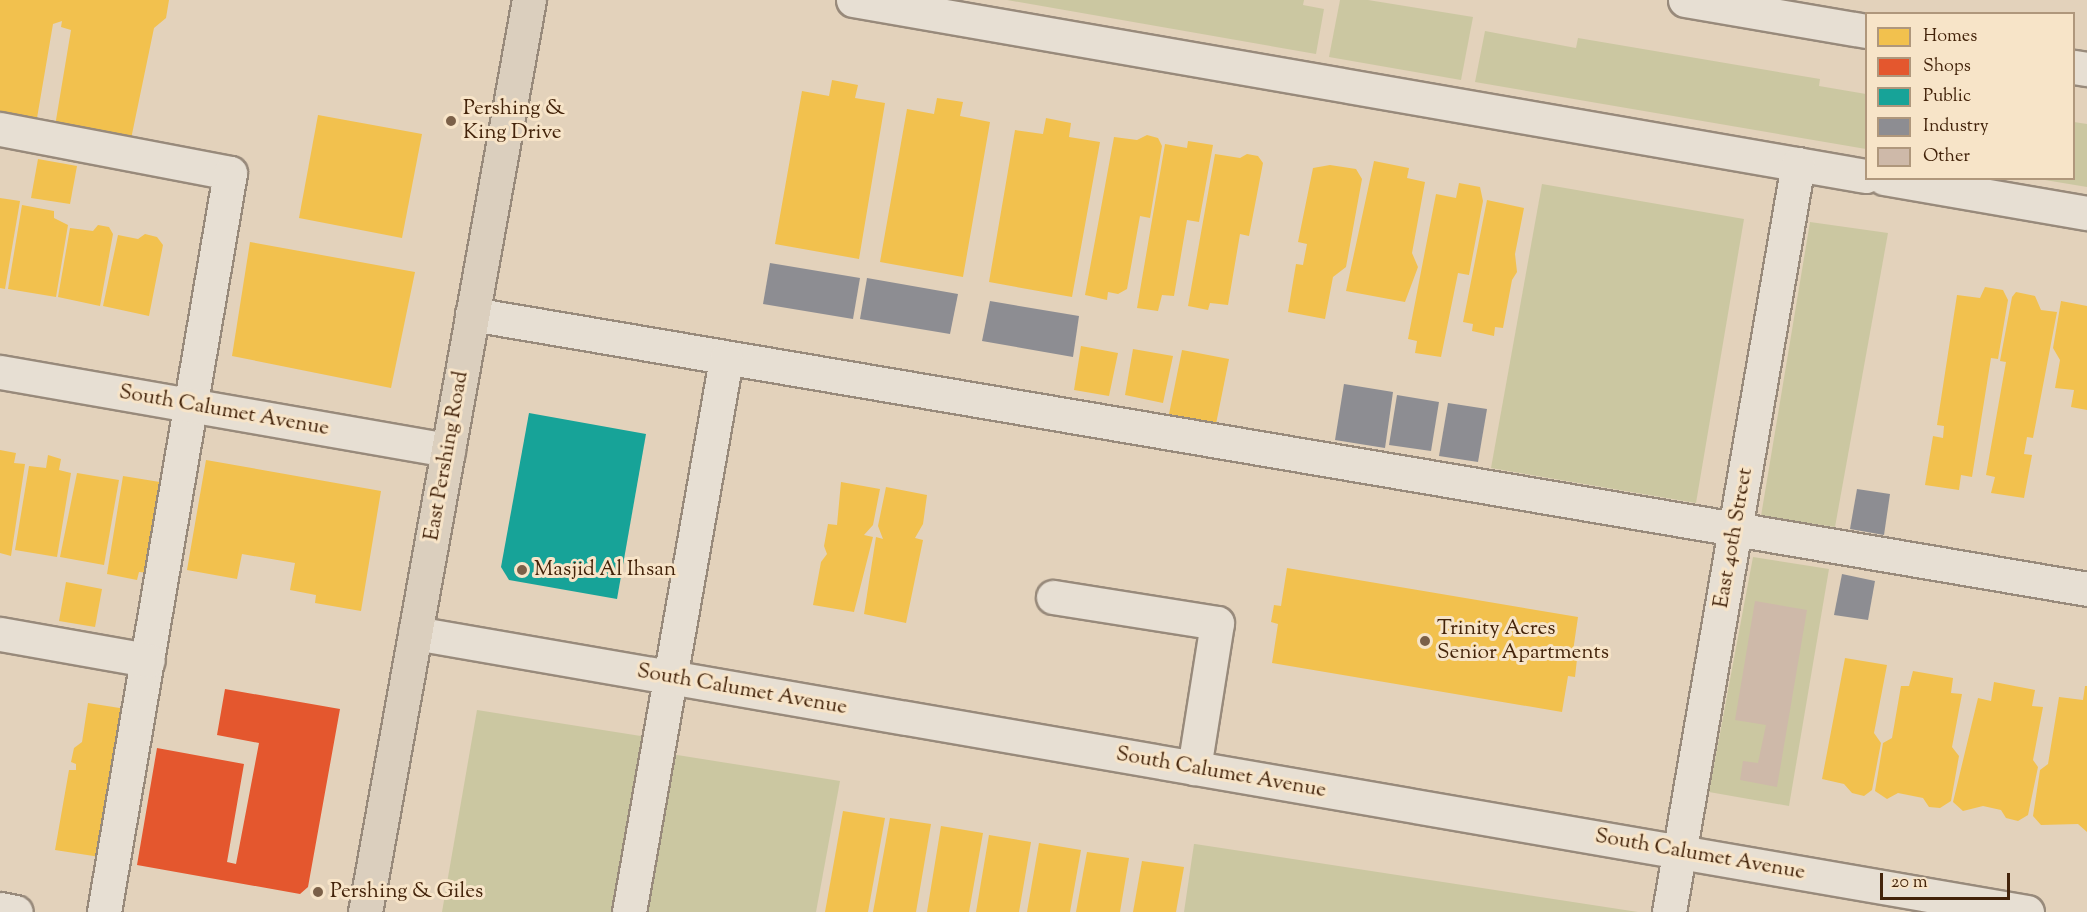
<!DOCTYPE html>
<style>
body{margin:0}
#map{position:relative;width:2087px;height:912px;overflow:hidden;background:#e3d2bb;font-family:"Sorts Mill Goudy",serif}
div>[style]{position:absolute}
.green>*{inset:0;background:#cbc7a1}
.homes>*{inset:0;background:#f2c14e}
.shops>*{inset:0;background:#e4572e}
.public>*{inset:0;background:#17a398}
.industry>*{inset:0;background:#8d8d92}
.building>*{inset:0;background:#ceb9a9}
.roads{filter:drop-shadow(2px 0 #988a7b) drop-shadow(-2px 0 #988a7b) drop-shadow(0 2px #988a7b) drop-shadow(0 -2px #988a7b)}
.minor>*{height:33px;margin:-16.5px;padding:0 16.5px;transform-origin:16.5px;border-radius:16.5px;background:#e7dfd3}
.major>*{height:33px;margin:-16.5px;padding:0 16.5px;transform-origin:16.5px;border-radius:16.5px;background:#dbcfbe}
.dots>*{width:16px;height:16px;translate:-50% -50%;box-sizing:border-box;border:3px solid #f7e4c8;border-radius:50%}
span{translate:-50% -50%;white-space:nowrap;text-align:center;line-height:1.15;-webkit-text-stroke:6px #f7e4c8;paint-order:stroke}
.poi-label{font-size:21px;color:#43230a}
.left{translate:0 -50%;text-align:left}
.street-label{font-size:21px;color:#43230a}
.legend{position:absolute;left:1865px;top:12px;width:210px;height:168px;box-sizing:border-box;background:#f7e4c8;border:2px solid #af977c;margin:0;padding:8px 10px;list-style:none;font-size:18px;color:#43230a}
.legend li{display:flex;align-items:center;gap:12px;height:30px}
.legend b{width:30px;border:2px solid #af977c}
.scale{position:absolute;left:1880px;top:873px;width:130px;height:27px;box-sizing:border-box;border:3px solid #43230a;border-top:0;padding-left:8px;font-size:18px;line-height:21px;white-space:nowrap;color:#43230a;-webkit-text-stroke:4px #f7e4c8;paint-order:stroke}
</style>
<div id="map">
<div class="green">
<div style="clip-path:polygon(1007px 0,1304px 0,1303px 5px,1324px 9px,1316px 54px)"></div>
<div style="clip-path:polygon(1340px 0,1368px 0,1473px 17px,1461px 80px,1329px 57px)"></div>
<div style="clip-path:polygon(1485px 31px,1576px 48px,1578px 38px,1820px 79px,1819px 86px,1866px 94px,1866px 149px,1475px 82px)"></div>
<div style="clip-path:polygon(2074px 122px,2087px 124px,2087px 187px,2039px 179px,2074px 178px)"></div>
<div style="clip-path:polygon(1542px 184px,1744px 219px,1696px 503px,1491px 468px)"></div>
<div style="clip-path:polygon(1810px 222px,1888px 233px,1835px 527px,1761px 516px)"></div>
<div style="clip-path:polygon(1753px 557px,1829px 569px,1789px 806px,1709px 792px)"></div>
<div style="clip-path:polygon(477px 710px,647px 737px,615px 912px,442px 912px)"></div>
<div style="clip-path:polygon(671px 754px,840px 781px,816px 912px,643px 912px)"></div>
<div style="clip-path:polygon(1194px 844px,1195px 844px,1638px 912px,1184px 912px)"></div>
</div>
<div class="homes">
<div style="clip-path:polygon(0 0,169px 0,166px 18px,154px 28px,131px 139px,55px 126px,71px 30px,61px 27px,62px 21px,53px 24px,36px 124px,0 118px)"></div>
<div style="clip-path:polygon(832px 80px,858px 85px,855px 98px,885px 103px,859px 259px,775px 244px,802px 91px,829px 96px)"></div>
<div style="clip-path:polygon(937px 98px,963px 102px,960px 116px,990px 122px,963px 277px,880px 262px,907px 109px,934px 114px)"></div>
<div style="clip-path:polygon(318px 115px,422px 134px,402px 238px,299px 218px)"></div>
<div style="clip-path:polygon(1046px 118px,1071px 123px,1069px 137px,1100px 142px,1072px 297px,989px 282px,1015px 130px,1043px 134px)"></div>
<div style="clip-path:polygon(1147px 135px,1158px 138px,1162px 146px,1150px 218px,1140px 216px,1127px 289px,1118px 294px,1108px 292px,1107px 300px,1085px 295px,1114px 137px,1137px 140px)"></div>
<div style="clip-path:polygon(1188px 141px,1213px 145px,1199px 222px,1187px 220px,1174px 296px,1162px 295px,1158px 311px,1137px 308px,1165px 144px,1187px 148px)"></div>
<div style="clip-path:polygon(1215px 154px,1240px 158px,1247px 154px,1258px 156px,1263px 163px,1249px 236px,1240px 234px,1228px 305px,1210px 303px,1208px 310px,1188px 306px)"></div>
<div style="clip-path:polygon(38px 159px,77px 166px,70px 204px,31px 198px)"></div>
<div style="clip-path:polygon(1374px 161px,1409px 168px,1407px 178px,1425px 182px,1412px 253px,1418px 267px,1405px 302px,1346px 291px)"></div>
<div style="clip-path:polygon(1330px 165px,1356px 169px,1362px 179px,1346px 267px,1333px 277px,1325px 319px,1288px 312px,1296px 264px,1303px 265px,1307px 244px,1298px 242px,1313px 168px)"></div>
<div style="clip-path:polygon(1459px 183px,1480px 187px,1483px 201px,1469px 275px,1458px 273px,1441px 357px,1415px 353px,1417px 341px,1408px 339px,1436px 194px,1456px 198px)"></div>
<div style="clip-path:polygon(0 198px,20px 201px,5px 289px,0 288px)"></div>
<div style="clip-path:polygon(1487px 200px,1524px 208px,1515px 254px,1517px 272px,1512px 280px,1503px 328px,1495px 327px,1494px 336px,1472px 331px,1473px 324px,1463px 322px)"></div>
<div style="clip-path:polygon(22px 205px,54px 211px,54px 218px,68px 225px,56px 297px,8px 289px)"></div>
<div style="clip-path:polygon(98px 225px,109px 227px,113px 234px,100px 306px,58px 297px,70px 228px,93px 231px)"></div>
<div style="clip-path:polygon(145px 234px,157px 237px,163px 245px,149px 316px,103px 306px,118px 235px,138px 239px)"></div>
<div style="clip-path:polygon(250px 242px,415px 272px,391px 388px,232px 356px)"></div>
<div style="clip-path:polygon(1985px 287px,2003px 290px,2008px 300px,1998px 359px,1991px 358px,1972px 477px,1961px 475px,1959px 490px,1925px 485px,1933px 436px,1943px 438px,1944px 426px,1937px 425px,1957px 295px,1980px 298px)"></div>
<div style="clip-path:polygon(2016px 292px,2035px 296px,2041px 310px,2057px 312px,2033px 438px,2027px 437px,2024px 454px,2032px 455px,2024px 498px,1991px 493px,1995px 477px,1986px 475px,2006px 362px,2000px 361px,2012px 297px)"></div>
<div style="clip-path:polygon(2061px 301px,2087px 306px,2087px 410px,2071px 407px,2074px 390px,2055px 388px,2060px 360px,2053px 348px)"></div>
<div style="clip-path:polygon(1081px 346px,1118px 353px,1109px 396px,1074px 390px)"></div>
<div style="clip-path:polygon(1133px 349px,1173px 356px,1163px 403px,1125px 395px)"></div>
<div style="clip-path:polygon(1182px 350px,1229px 359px,1216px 424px,1169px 414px)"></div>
<div style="clip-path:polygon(0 450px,16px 453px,14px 463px,25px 464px,11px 556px,0 553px)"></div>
<div style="clip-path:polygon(48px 455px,61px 459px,59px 470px,71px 473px,57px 557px,15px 550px,29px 466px,46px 468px)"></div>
<div style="clip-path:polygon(206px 460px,381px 491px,361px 611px,315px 603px,316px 595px,290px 590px,295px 563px,242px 554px,237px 579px,187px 570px)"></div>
<div style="clip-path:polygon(77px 473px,119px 480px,104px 565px,60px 557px)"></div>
<div style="clip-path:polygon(123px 476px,166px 483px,150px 573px,139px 572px,137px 580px,107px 574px)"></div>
<div style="clip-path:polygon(841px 482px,880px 489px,873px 525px,864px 535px,873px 537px,854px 612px,813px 605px,821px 562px,827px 554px,824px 546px,828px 524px,837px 525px)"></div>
<div style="clip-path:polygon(886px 487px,927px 495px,923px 524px,915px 538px,923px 540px,906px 623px,864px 614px,876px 537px,883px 539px,878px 526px)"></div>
<div style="clip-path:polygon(1287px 568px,1578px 617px,1572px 658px,1577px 659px,1575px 677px,1568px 676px,1562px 712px,1272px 663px,1278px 624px,1271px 622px,1274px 605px,1281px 606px)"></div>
<div style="clip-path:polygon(66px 582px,102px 589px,95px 627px,59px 621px)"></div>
<div style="clip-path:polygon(1845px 658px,1887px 665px,1874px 733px,1881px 743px,1872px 790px,1864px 796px,1852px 793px,1844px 784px,1822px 779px)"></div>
<div style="clip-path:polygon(1913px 671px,1953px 678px,1951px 693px,1962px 694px,1952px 747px,1959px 756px,1951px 801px,1940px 808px,1929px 807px,1923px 798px,1898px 793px,1887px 799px,1875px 791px,1883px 743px,1892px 738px,1901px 686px,1909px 686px)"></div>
<div style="clip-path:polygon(1994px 682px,2035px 690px,2032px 706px,2043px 707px,2033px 760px,2038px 767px,2028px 815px,2018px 821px,2006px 818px,2001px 810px,1983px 806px,1963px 811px,1953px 802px,1978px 698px,1991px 701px)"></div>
<div style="clip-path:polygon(2085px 686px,2087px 686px,2087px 832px,2078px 824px,2041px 825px,2033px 816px,2040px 770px,2048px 764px,2059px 697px,2083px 700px)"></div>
<div style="clip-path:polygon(88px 703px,126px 709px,100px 857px,55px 850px,69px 770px,76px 770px,76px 764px,71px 762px,74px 748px,82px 742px)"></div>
<div style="clip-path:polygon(843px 811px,885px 818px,868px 912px,825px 912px)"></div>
<div style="clip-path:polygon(890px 818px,931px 824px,916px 912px,873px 912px)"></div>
<div style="clip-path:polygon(941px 826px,983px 833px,969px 912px,927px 912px)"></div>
<div style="clip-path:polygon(989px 835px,1031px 842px,1019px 912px,976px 912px)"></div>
<div style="clip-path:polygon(1039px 843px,1081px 850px,1070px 912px,1027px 912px)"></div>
<div style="clip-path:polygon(1087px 852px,1129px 858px,1120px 912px,1076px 912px)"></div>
<div style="clip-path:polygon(1142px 861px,1184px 867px,1176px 912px,1133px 912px)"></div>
</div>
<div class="shops">
<div style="clip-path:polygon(225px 689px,340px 709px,308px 887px,300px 894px,137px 865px,157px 748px,244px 764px,227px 862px,236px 864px,259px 743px,217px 735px)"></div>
</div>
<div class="public">
<div style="clip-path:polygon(529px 413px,646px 434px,617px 599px,509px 580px,501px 567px)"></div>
</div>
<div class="industry">
<div style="clip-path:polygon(770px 263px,860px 278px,853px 319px,763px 304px)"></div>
<div style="clip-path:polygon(867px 278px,958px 294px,950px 334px,860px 319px)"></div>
<div style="clip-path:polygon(990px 301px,1079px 316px,1073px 357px,982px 341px)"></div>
<div style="clip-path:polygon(1344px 384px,1393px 392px,1385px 448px,1335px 440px)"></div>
<div style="clip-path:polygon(1397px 395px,1439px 402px,1431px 451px,1389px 445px)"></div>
<div style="clip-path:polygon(1448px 403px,1487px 409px,1478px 462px,1439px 456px)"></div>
<div style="clip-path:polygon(1857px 489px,1890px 494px,1884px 535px,1850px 529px)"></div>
<div style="clip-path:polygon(1842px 574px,1875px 581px,1868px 620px,1834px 615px)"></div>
</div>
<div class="building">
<div style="clip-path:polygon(1755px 601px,1807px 610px,1777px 787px,1740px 780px,1743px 761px,1758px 763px,1766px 725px,1735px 720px)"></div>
</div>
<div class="roads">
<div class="minor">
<div style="left:853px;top:0;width:1028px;rotate:9.86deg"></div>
<div style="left:1685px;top:0;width:184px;rotate:9.7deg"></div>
<div style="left:2074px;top:67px;width:13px;rotate:9deg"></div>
<div style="left:0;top:129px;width:234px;rotate:10.8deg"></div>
<div style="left:230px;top:173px;width:750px;rotate:99.68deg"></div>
<div style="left:1884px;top:178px;width:206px;rotate:9.8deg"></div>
<div style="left:472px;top:314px;width:1638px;rotate:9.66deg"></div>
<div style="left:0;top:372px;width:455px;rotate:9.9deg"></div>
<div style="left:1053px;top:597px;width:166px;rotate:9deg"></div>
<div style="left:1217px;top:623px;width:147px;rotate:99deg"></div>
<div style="left:415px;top:633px;width:1636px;rotate:9.82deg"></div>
<div style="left:0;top:634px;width:150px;rotate:10deg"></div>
<div style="left:0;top:909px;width:16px;rotate:11deg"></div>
<div style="left:629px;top:912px;width:561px;rotate:-80.05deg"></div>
<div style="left:1669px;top:912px;width:759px;rotate:-80.22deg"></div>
</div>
<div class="major">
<div style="left:365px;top:912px;width:927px;rotate:-79.81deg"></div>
</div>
</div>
<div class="dots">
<div style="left:451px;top:121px;background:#7b6048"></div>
<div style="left:522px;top:570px;background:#7b6048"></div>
<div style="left:1425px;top:641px;background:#7b6048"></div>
<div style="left:318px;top:892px;background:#7b6048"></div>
</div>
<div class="poi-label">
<span class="left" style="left:463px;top:121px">Pershing &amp;<br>King Drive</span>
<span class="left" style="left:534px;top:570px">Masjid Al Ihsan</span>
<span class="left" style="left:1437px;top:641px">Trinity Acres<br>Senior Apartments</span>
<span class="left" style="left:330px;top:892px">Pershing &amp; Giles</span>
</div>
<div class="street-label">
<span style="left:224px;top:411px;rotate:10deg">South Calumet Avenue</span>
<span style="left:447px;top:456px;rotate:-80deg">East Pershing Road</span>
<span style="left:1734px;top:538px;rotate:-80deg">East 40th Street</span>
<span style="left:742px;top:690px;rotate:10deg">South Calumet Avenue</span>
<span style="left:1221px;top:773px;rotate:10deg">South Calumet Avenue</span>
<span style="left:1700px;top:855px;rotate:10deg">South Calumet Avenue</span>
</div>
<ul class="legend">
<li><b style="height:16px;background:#f2c14e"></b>Homes</li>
<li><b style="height:16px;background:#e4572e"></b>Shops</li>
<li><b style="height:16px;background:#17a398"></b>Public</li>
<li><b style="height:16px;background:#8d8d92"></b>Industry</li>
<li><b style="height:16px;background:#ceb9a9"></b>Other</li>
</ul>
<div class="scale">20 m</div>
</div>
